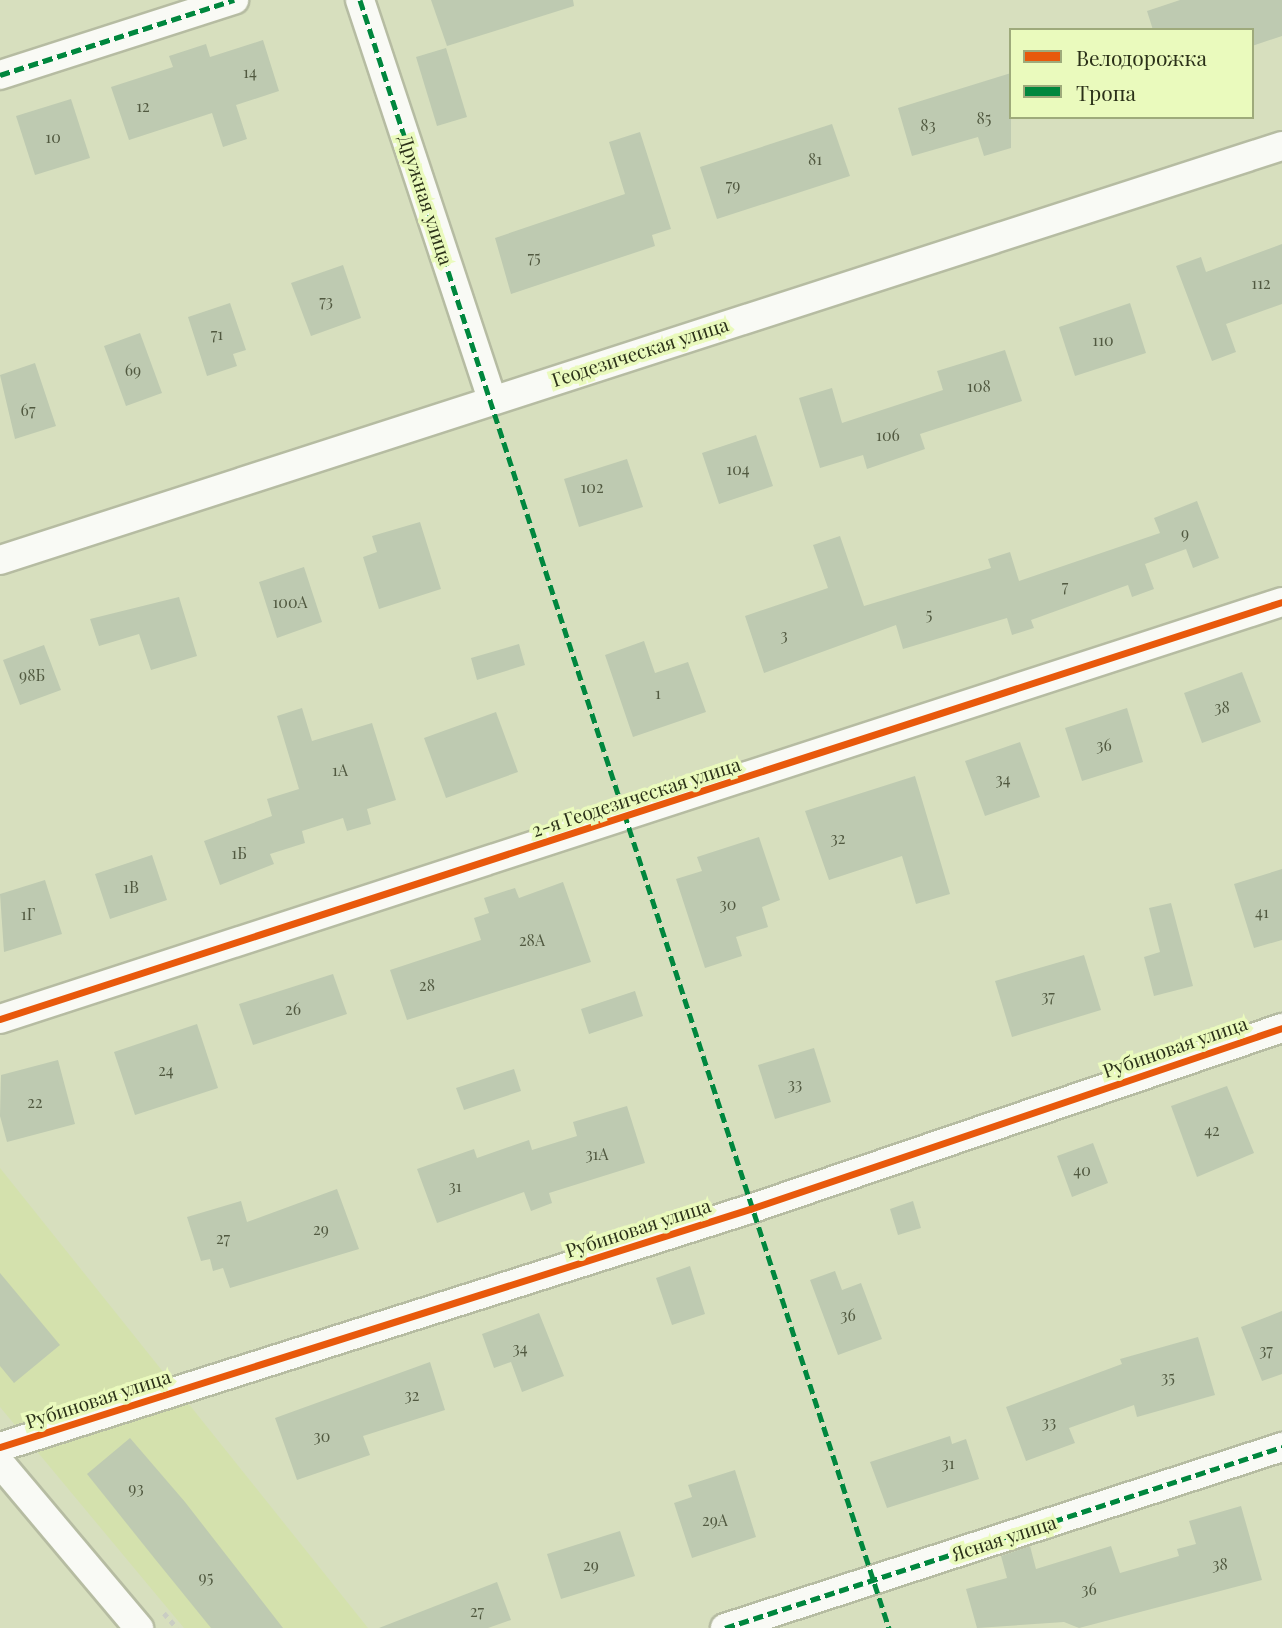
<!DOCTYPE html>
<meta charset="utf-8">
<style>
body{margin:0}
#map{position:relative;width:1282px;height:1628px;overflow:hidden;background:#d7dfbe;font-family:"Playfair Display",serif}
div>[style]{position:absolute}
.built>*{inset:0;background:#d4e1ad}
.building>*{inset:0;background:#becab1}
.path>*{height:4.5px;margin-top:-2.25px;transform-origin:0;background:repeating-linear-gradient(90deg,#cacdc3 0 5px,transparent 0 10px)}
.roads{filter:drop-shadow(2px 0 #b6bca2) drop-shadow(-2px 0 #b6bca2) drop-shadow(0 2px #b6bca2) drop-shadow(0 -2px #b6bca2)}
.minor>*{height:28px;margin:-14px;padding:0 14px;transform-origin:14px;border-radius:14px;background:#f9faf5}
.quiet>*{height:5px;margin-top:-2.5px;transform-origin:0;background:repeating-linear-gradient(90deg,#00873e 0 10px,transparent 0 15px)}
.cycleway>*{height:7px;margin:-3.5px;padding:0 3.5px;transform-origin:3.5px;border-radius:3.5px;background:#e8590c}
span{translate:-50% -50%;white-space:nowrap;text-align:center;line-height:1.15;-webkit-text-stroke:7px #eafabd;paint-order:stroke}
.number-label{font-size:16px;color:#515940}
.number-label span{-webkit-text-stroke-width:0}
.street-label{font-size:19px;color:#2b3119}
.legend{position:absolute;left:1009px;top:28px;width:245px;height:91px;box-sizing:border-box;background:#eafabd;border:2px solid #9eaa7b;margin:0;padding:9px 12px;list-style:none;font-size:21px;color:#2b3119}
.legend li{display:flex;align-items:center;gap:14px;height:35px}
.legend b{width:35px;border:2px solid #9eaa7b}
</style>
<div id="map">
<div class="built">
<div style="clip-path:polygon(0 1168px,368px 1628px,184px 1628px,0 1407px)"></div>
</div>
<div class="building">
<div style="clip-path:polygon(431px 0,573px 0,574px 6px,447px 46px)"></div>
<div style="clip-path:polygon(1180px 0,1282px 0,1282px 36px,1252px 46px,1252px 30px,1153px 30px,1147px 11px)"></div>
<div style="clip-path:polygon(263px 40px,279px 91px,236px 105px,247px 139px,223px 147px,212px 113px,129px 140px,111px 87px,173px 67px,169px 56px,206px 44px,210px 57px)"></div>
<div style="clip-path:polygon(446px 48px,467px 117px,437px 126px,416px 57px)"></div>
<div style="clip-path:polygon(1011px 73px,1011px 148px,984px 156px,978px 137px,912px 156px,898px 108px)"></div>
<div style="clip-path:polygon(71px 99px,90px 158px,35px 175px,16px 116px)"></div>
<div style="clip-path:polygon(832px 124px,850px 176px,717px 219px,700px 167px)"></div>
<div style="clip-path:polygon(640px 132px,671px 229px,652px 235px,655px 246px,511px 294px,495px 238px,625px 194px,609px 142px)"></div>
<div style="clip-path:polygon(1282px 244px,1282px 304px,1226px 324px,1236px 352px,1212px 361px,1176px 266px,1201px 257px,1206px 272px)"></div>
<div style="clip-path:polygon(343px 265px,361px 318px,311px 336px,291px 283px)"></div>
<div style="clip-path:polygon(230px 303px,246px 350px,233px 354px,237px 366px,207px 376px,188px 317px)"></div>
<div style="clip-path:polygon(1130px 303px,1146px 353px,1075px 376px,1059px 327px)"></div>
<div style="clip-path:polygon(140px 333px,162px 393px,126px 406px,104px 346px)"></div>
<div style="clip-path:polygon(1005px 350px,1022px 401px,920px 434px,925px 449px,867px 469px,863px 455px,820px 468px,799px 398px,832px 388px,842px 423px,943px 390px,937px 371px)"></div>
<div style="clip-path:polygon(35px 363px,56px 426px,15px 439px,0 375px)"></div>
<div style="clip-path:polygon(756px 435px,773px 486px,719px 504px,702px 453px)"></div>
<div style="clip-path:polygon(627px 459px,643px 507px,579px 527px,564px 479px)"></div>
<div style="clip-path:polygon(1197px 501px,1219px 558px,1193px 568px,1186px 549px,1145px 564px,1154px 589px,1132px 597px,1128px 585px,1031px 620px,1034px 628px,1012px 635px,1007px 618px,903px 649px,896px 625px,764px 673px,745px 616px,828px 588px,813px 545px,840px 536px,864px 606px,991px 568px,988px 559px,1010px 552px,1019px 581px,1160px 533px,1154px 518px)"></div>
<div style="clip-path:polygon(420px 522px,441px 589px,379px 609px,363px 557px,377px 552px,372px 536px)"></div>
<div style="clip-path:polygon(304px 567px,322px 622px,277px 638px,259px 582px)"></div>
<div style="clip-path:polygon(179px 597px,197px 656px,151px 670px,139px 634px,99px 646px,90px 619px)"></div>
<div style="clip-path:polygon(644px 641px,655px 673px,688px 662px,706px 712px,633px 737px,605px 655px)"></div>
<div style="clip-path:polygon(519px 644px,525px 665px,477px 680px,471px 658px)"></div>
<div style="clip-path:polygon(44px 645px,61px 690px,20px 705px,3px 660px)"></div>
<div style="clip-path:polygon(1242px 672px,1261px 722px,1202px 743px,1184px 693px)"></div>
<div style="clip-path:polygon(302px 708px,312px 741px,372px 723px,396px 800px,367px 809px,371px 824px,347px 831px,343px 818px,302px 831px,305px 843px,270px 854px,274px 864px,220px 885px,204px 841px,272px 816px,267px 799px,299px 789px,277px 716px)"></div>
<div style="clip-path:polygon(1127px 708px,1143px 762px,1082px 781px,1065px 728px)"></div>
<div style="clip-path:polygon(496px 712px,518px 772px,446px 798px,424px 738px)"></div>
<div style="clip-path:polygon(1020px 742px,1040px 797px,985px 816px,965px 761px)"></div>
<div style="clip-path:polygon(915px 776px,950px 894px,916px 904px,902px 856px,829px 880px,805px 811px)"></div>
<div style="clip-path:polygon(759px 837px,780px 900px,762px 907px,768px 927px,736px 937px,742px 956px,705px 968px,676px 879px,702px 871px,697px 857px)"></div>
<div style="clip-path:polygon(152px 855px,167px 900px,110px 919px,95px 874px)"></div>
<div style="clip-path:polygon(1282px 869px,1282px 940px,1254px 948px,1234px 884px)"></div>
<div style="clip-path:polygon(45px 880px,62px 934px,4px 952px,0 894px)"></div>
<div style="clip-path:polygon(563px 882px,591px 962px,407px 1020px,390px 970px,481px 940px,474px 918px,489px 913px,484px 898px,515px 888px,519px 898px)"></div>
<div style="clip-path:polygon(1171px 903px,1193px 986px,1154px 996px,1144px 957px,1160px 952px,1149px 908px)"></div>
<div style="clip-path:polygon(1084px 955px,1101px 1010px,1012px 1037px,995px 981px)"></div>
<div style="clip-path:polygon(333px 974px,347px 1014px,253px 1045px,239px 1004px)"></div>
<div style="clip-path:polygon(635px 991px,643px 1016px,589px 1034px,581px 1009px)"></div>
<div style="clip-path:polygon(197px 1024px,218px 1088px,135px 1115px,114px 1052px)"></div>
<div style="clip-path:polygon(814px 1048px,831px 1102px,775px 1119px,758px 1065px)"></div>
<div style="clip-path:polygon(58px 1060px,75px 1124px,7px 1142px,0 1116px,1px 1075px)"></div>
<div style="clip-path:polygon(514px 1069px,521px 1091px,464px 1110px,456px 1088px)"></div>
<div style="clip-path:polygon(1227px 1086px,1254px 1153px,1197px 1177px,1171px 1106px)"></div>
<div style="clip-path:polygon(627px 1106px,645px 1163px,549px 1193px,552px 1203px,531px 1211px,524px 1192px,437px 1223px,417px 1169px,474px 1149px,477px 1158px,529px 1140px,532px 1150px,577px 1136px,573px 1122px)"></div>
<div style="clip-path:polygon(1093px 1143px,1108px 1183px,1072px 1197px,1057px 1156px)"></div>
<div style="clip-path:polygon(337px 1189px,359px 1249px,230px 1288px,223px 1268px,213px 1271px,210px 1259px,201px 1261px,187px 1217px,241px 1201px,247px 1222px)"></div>
<div style="clip-path:polygon(913px 1201px,921px 1228px,898px 1235px,890px 1209px)"></div>
<div style="clip-path:polygon(690px 1266px,705px 1314px,672px 1325px,656px 1278px)"></div>
<div style="clip-path:polygon(835px 1271px,842px 1290px,861px 1283px,882px 1339px,838px 1355px,810px 1280px)"></div>
<div style="clip-path:polygon(0 1273px,60px 1345px,14px 1383px,0 1366px)"></div>
<div style="clip-path:polygon(1282px 1311px,1282px 1374px,1262px 1381px,1241px 1327px)"></div>
<div style="clip-path:polygon(539px 1313px,564px 1376px,522px 1392px,511px 1362px,494px 1368px,482px 1334px)"></div>
<div style="clip-path:polygon(1198px 1337px,1215px 1395px,1137px 1417px,1134px 1405px,1069px 1428px,1075px 1443px,1026px 1461px,1006px 1407px,1122px 1364px,1120px 1359px)"></div>
<div style="clip-path:polygon(430px 1362px,445px 1410px,363px 1436px,370px 1455px,297px 1480px,275px 1418px)"></div>
<div style="clip-path:polygon(950px 1436px,952px 1444px,966px 1439px,979px 1479px,887px 1508px,870px 1462px)"></div>
<div style="clip-path:polygon(130px 1438px,185px 1502px,283px 1628px,211px 1628px,155px 1559px,87px 1474px)"></div>
<div style="clip-path:polygon(735px 1470px,756px 1537px,692px 1558px,674px 1503px,692px 1497px,688px 1485px)"></div>
<div style="clip-path:polygon(1241px 1506px,1262px 1580px,1079px 1628px,1064px 1622px,977px 1628px,966px 1589px,1007px 1578px,1001px 1556px,1030px 1546px,1036px 1569px,1111px 1546px,1120px 1573px,1179px 1556px,1177px 1549px,1196px 1544px,1189px 1521px)"></div>
<div style="clip-path:polygon(620px 1531px,635px 1576px,561px 1599px,547px 1554px)"></div>
<div style="clip-path:polygon(497px 1582px,511px 1620px,488px 1628px,379px 1628px)"></div>
</div>
<div class="path">
<div style="left:164px;top:1613px;width:20px;rotate:49deg"></div>
</div>
<div class="roads">
<div class="minor">
<div style="left:360px;top:0;width:420px;rotate:71.7deg"></div>
<div style="left:0;top:75px;width:246px;rotate:-17.8deg"></div>
<div style="left:0;top:560px;width:1347px;rotate:-17.9deg"></div>
<div style="left:0;top:1019px;width:1348px;rotate:-18.02deg"></div>
<div style="left:0;top:1447px;width:787px;rotate:-17.61deg"></div>
<div style="left:750px;top:1209px;width:562px;rotate:-18.79deg"></div>
<div style="left:0;top:1463px;width:216px;rotate:49.9deg"></div>
<div style="left:725px;top:1628px;width:586px;rotate:-18deg"></div>
</div>
</div>
<div class="quiet">
<div style="left:360px;top:0;width:1712px;rotate:72deg"></div>
<div style="left:0;top:75px;width:246px;rotate:-17.8deg"></div>
<div style="left:725px;top:1628px;width:586px;rotate:-18deg"></div>
</div>
<div class="cycleway">
<div style="left:0;top:1019px;width:1348px;rotate:-18.02deg"></div>
<div style="left:0;top:1447px;width:787px;rotate:-17.61deg"></div>
<div style="left:750px;top:1209px;width:562px;rotate:-18.79deg"></div>
</div>
<div class="number-label">
<span style="left:250px;top:72px">14</span>
<span style="left:143px;top:106px">12</span>
<span style="left:984px;top:118px">85</span>
<span style="left:928px;top:125px">83</span>
<span style="left:53px;top:137px">10</span>
<span style="left:815px;top:159px">81</span>
<span style="left:733px;top:185px">79</span>
<span style="left:534px;top:257px">75</span>
<span style="left:1261px;top:283px">112</span>
<span style="left:326px;top:301px">73</span>
<span style="left:217px;top:334px">71</span>
<span style="left:1103px;top:340px">110</span>
<span style="left:133px;top:370px">69</span>
<span style="left:979px;top:386px">108</span>
<span style="left:28px;top:410px">67</span>
<span style="left:888px;top:435px">106</span>
<span style="left:738px;top:469px">104</span>
<span style="left:592px;top:487px">102</span>
<span style="left:1185px;top:533px">9</span>
<span style="left:1065px;top:586px">7</span>
<span style="left:290px;top:602px">100А</span>
<span style="left:929px;top:614px">5</span>
<span style="left:784px;top:635px">3</span>
<span style="left:32px;top:675px">98Б</span>
<span style="left:658px;top:693px">1</span>
<span style="left:1222px;top:707px">38</span>
<span style="left:1104px;top:745px">36</span>
<span style="left:340px;top:770px">1А</span>
<span style="left:1003px;top:779px">34</span>
<span style="left:838px;top:838px">32</span>
<span style="left:239px;top:853px">1Б</span>
<span style="left:131px;top:887px">1В</span>
<span style="left:728px;top:904px">30</span>
<span style="left:1262px;top:912px">41</span>
<span style="left:28px;top:914px">1Г</span>
<span style="left:532px;top:940px">28А</span>
<span style="left:427px;top:985px">28</span>
<span style="left:1048px;top:996px">37</span>
<span style="left:293px;top:1009px">26</span>
<span style="left:166px;top:1070px">24</span>
<span style="left:795px;top:1084px">33</span>
<span style="left:35px;top:1102px">22</span>
<span style="left:1212px;top:1130px">42</span>
<span style="left:597px;top:1154px">31А</span>
<span style="left:1082px;top:1170px">40</span>
<span style="left:455px;top:1186px">31</span>
<span style="left:321px;top:1229px">29</span>
<span style="left:223px;top:1238px">27</span>
<span style="left:848px;top:1315px">36</span>
<span style="left:520px;top:1348px">34</span>
<span style="left:1266px;top:1350px">37</span>
<span style="left:1168px;top:1377px">35</span>
<span style="left:412px;top:1395px">32</span>
<span style="left:1049px;top:1422px">33</span>
<span style="left:322px;top:1436px">30</span>
<span style="left:948px;top:1463px">31</span>
<span style="left:136px;top:1488px">93</span>
<span style="left:715px;top:1520px">29А</span>
<span style="left:1220px;top:1564px">38</span>
<span style="left:591px;top:1565px">29</span>
<span style="left:206px;top:1577px">95</span>
<span style="left:1089px;top:1589px">36</span>
<span style="left:477px;top:1611px">27</span>
</div>
<div class="street-label">
<span style="left:426px;top:200px;rotate:72deg">Дружная улица</span>
<span style="left:640px;top:352px;rotate:-18deg">Геодезическая улица</span>
<span style="left:636px;top:797px;rotate:-18deg">2-я Геодезическая улица</span>
<span style="left:1175px;top:1047px;rotate:-19deg">Рубиновая улица</span>
<span style="left:638px;top:1228px;rotate:-18deg">Рубиновая улица</span>
<span style="left:98px;top:1399px;rotate:-18deg">Рубиновая улица</span>
<span style="left:1004px;top:1538px;rotate:-18deg">Ясная улица</span>
</div>
<ul class="legend">
<li><b style="height:9px;background:#e8590c"></b>Велодорожка</li>
<li><b style="height:9px;background:#00873e"></b>Тропа</li>
</ul>
</div>
